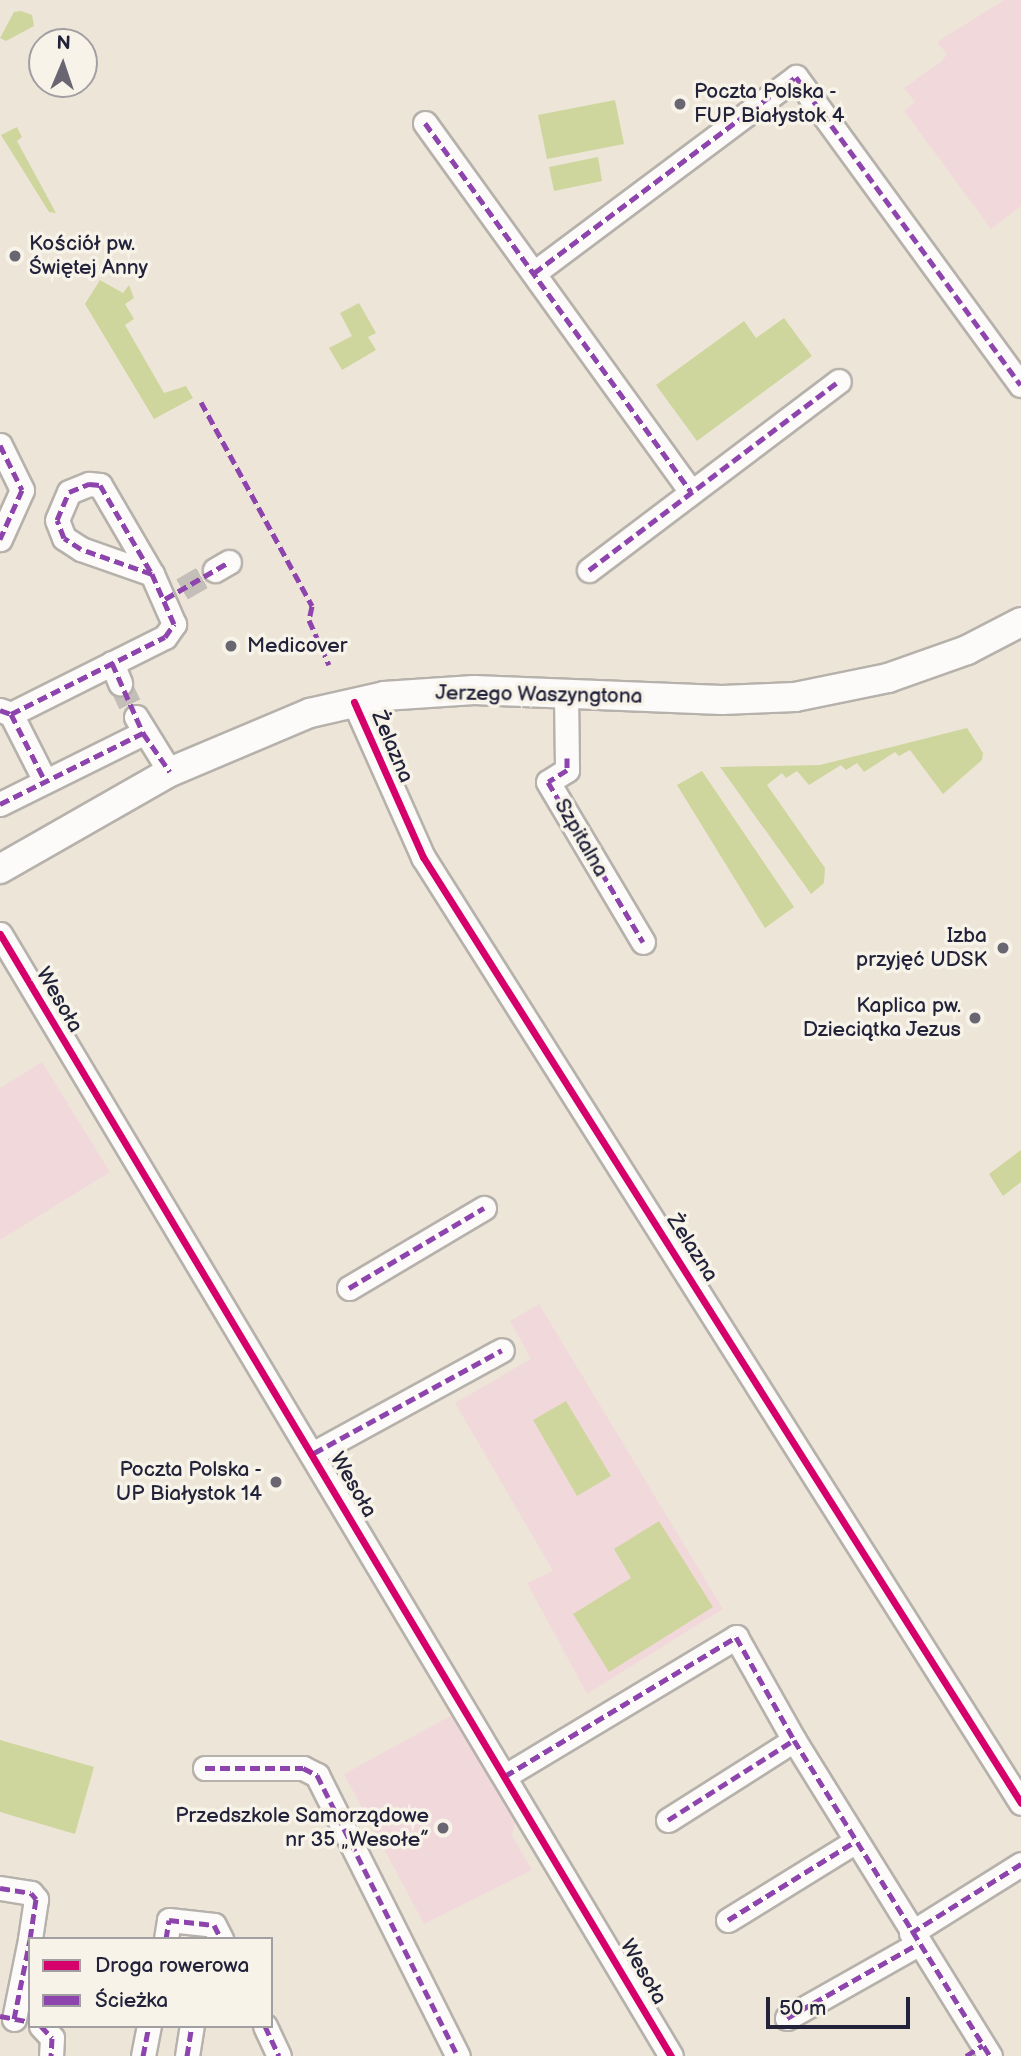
<!DOCTYPE html>
<meta charset="utf-8">
<style>
body{margin:0}
#map{position:relative;width:1021px;height:2056px;overflow:hidden;background:#ede5d8;font-family:"Balsamiq Sans",sans-serif}
div>[style]{position:absolute}
.built>*{inset:0;background:#f1d9db}
.green>*{inset:0;background:#cfd69d}
.minor-tunnel>*{height:23px;margin-top:-11.5px;transform-origin:0;background:repeating-linear-gradient(90deg,#c4beb9 0 23px,transparent 0 34px)}
.roads{filter:drop-shadow(2px 0 #b6b1ab) drop-shadow(-2px 0 #b6b1ab) drop-shadow(0 2px #b6b1ab) drop-shadow(0 -2px #b6b1ab)}
.minor>*{height:23px;margin:-11.5px;padding:0 11.5px;transform-origin:11.5px;border-radius:11.5px;background:#fcfbf9}
.tertiary>*{height:28px;margin:-14px;padding:0 14px;transform-origin:14px;border-radius:14px;background:#fcfbf9}
.quiet>*{height:5px;margin-top:-2.5px;transform-origin:0;background:repeating-linear-gradient(90deg,#8e44ad 0 10px,transparent 0 15px)}
.cycleway>*{height:7px;margin:-3.5px;padding:0 3.5px;transform-origin:3.5px;border-radius:3.5px;background:#d6006c}
.dots>*{width:19px;height:19px;translate:-50% -50%;box-sizing:border-box;border:4px solid #f7f3e8;border-radius:50%}
span{translate:-50% -50%;white-space:nowrap;text-align:center;line-height:1.15;-webkit-text-stroke:7px #f7f3e8;paint-order:stroke}
.poi-label{font-size:21px;color:#22223b}
.left{translate:0 -50%;text-align:left}
.right{translate:-100% -50%;text-align:right}
.street-label{font-size:21px;color:#22223b}
.legend{position:absolute;left:28px;top:1937px;width:245px;height:91px;box-sizing:border-box;background:#f7f3e8;border:2px solid #a29fa3;margin:0;padding:9px 12px;list-style:none;font-size:21px;color:#22223b}
.legend li{display:flex;align-items:center;gap:14px;height:35px}
.legend b{width:35px;border:2px solid #a29fa3}
.north{position:absolute;left:28px;top:28px;width:70px;height:70px;box-sizing:border-box;background:#f7f3e8;border:2px solid #a29fa3;border-radius:50%;rotate:2deg;font-size:19px;font-weight:700;line-height:28px;text-align:center;color:#22223b}
.north::after{content:'';display:block;margin:auto;width:24px;height:32px;background:#696672;clip-path:polygon(50% 0,100% 100%,50% 72%,0 100%)}
.scale{position:absolute;left:766px;top:1997px;width:144px;height:32px;box-sizing:border-box;border:4px solid #22223b;border-top:0;padding-left:9px;font-size:21px;line-height:24px;white-space:nowrap;color:#22223b;-webkit-text-stroke:5px #f7f3e8;paint-order:stroke}
</style>
<div id="map">
<div class="built">
<div style="clip-path:polygon(1004px 0,1021px 0,1021px 206px,991px 229px,904px 111px,915px 102px,904px 88px,942px 61px,947px 54px,937px 42px)"></div>
<div style="clip-path:polygon(42px 1062px,110px 1172px,0 1240px,0 1088px)"></div>
<div style="clip-path:polygon(539px 1304px,723px 1609px,587px 1694px,527px 1583px,553px 1571px,455px 1403px,531px 1359px,510px 1321px)"></div>
<div style="clip-path:polygon(452px 1715px,516px 1819px,512px 1836px,532px 1870px,424px 1924px,344px 1774px)"></div>
</div>
<div class="green">
<div style="clip-path:polygon(21px 11px,32px 15px,34px 26px,6px 41px,0 38px,14px 12px)"></div>
<div style="clip-path:polygon(615px 100px,624px 144px,547px 159px,538px 115px)"></div>
<div style="clip-path:polygon(17px 127px,22px 137px,17px 141px,56px 213px,49px 212px,1px 135px)"></div>
<div style="clip-path:polygon(598px 157px,602px 181px,554px 191px,549px 167px)"></div>
<div style="clip-path:polygon(100px 280px,123px 293px,129px 285px,134px 298px,125px 304px,134px 319px,125px 325px,164px 393px,186px 386px,193px 398px,154px 419px,85px 304px)"></div>
<div style="clip-path:polygon(359px 303px,376px 333px,368px 337px,376px 350px,342px 370px,329px 348px,352px 336px,340px 313px)"></div>
<div style="clip-path:polygon(784px 318px,812px 356px,697px 441px,656px 385px,744px 321px,756px 338px)"></div>
<div style="clip-path:polygon(967px 728px,983px 753px,982px 760px,943px 794px,910px 750px,899px 756px,895px 752px,864px 772px,857px 763px,846px 770px,841px 765px,809px 785px,797px 771px,786px 778px,782px 773px,767px 785px,825px 868px,824px 883px,811px 894px,720px 767px,820px 765px)"></div>
<div style="clip-path:polygon(702px 771px,794px 907px,765px 928px,677px 785px)"></div>
<div style="clip-path:polygon(1021px 1150px,1021px 1182px,1003px 1196px,989px 1174px)"></div>
<div style="clip-path:polygon(566px 1401px,611px 1476px,577px 1496px,533px 1420px)"></div>
<div style="clip-path:polygon(659px 1521px,713px 1607px,609px 1672px,573px 1614px,631px 1578px,614px 1549px)"></div>
<div style="clip-path:polygon(0 1740px,94px 1767px,75px 1834px,0 1812px)"></div>
</div>
<div class="minor-tunnel">
<div style="left:182px;top:589px;width:38px;rotate:-30deg"></div>
<div style="left:120px;top:683px;width:38px;rotate:65deg"></div>
</div>
<div class="roads">
<div class="minor">
<div style="left:425px;top:123px;width:455px;rotate:54.2deg"></div>
<div style="left:534px;top:273px;width:327px;rotate:-36.8deg"></div>
<div style="left:796px;top:77px;width:381px;rotate:53.9deg"></div>
<div style="left:0;top:445px;width:50px;rotate:63.9deg"></div>
<div style="left:22px;top:490px;width:54px;rotate:114.2deg"></div>
<div style="left:215px;top:570px;width:16px;rotate:-30deg"></div>
<div style="left:589px;top:570px;width:313px;rotate:-37.1deg"></div>
<div style="left:112px;top:663px;width:22px;rotate:68deg"></div>
<div style="left:566px;top:694px;width:76px;rotate:89.2deg"></div>
<div style="left:567px;top:770px;width:22px;rotate:148deg"></div>
<div style="left:548px;top:782px;width:186px;rotate:59.3deg"></div>
<div style="left:354px;top:702px;width:170px;rotate:66deg"></div>
<div style="left:423px;top:857px;width:1119px;rotate:57.7deg"></div>
<div style="left:0;top:710px;width:12px;rotate:20deg"></div>
<div style="left:11px;top:714px;width:172px;rotate:-26.6deg"></div>
<div style="left:165px;top:637px;width:16px;rotate:-55deg"></div>
<div style="left:174px;top:624px;width:55px;rotate:-113.7deg"></div>
<div style="left:152px;top:574px;width:75px;rotate:-160.6deg"></div>
<div style="left:81px;top:549px;width:20px;rotate:-147deg"></div>
<div style="left:64px;top:538px;width:19px;rotate:-111deg"></div>
<div style="left:57px;top:520px;width:30px;rotate:-67deg"></div>
<div style="left:69px;top:492px;width:22px;rotate:-22deg"></div>
<div style="left:89px;top:484px;width:11px;rotate:5deg"></div>
<div style="left:100px;top:485px;width:103px;rotate:59.7deg"></div>
<div style="left:11px;top:714px;width:75px;rotate:63.1deg"></div>
<div style="left:136px;top:717px;width:65px;rotate:58.3deg"></div>
<div style="left:0;top:804px;width:160px;rotate:-26.4deg"></div>
<div style="left:0;top:934px;width:1307px;rotate:59.12deg"></div>
<div style="left:349px;top:1288px;width:157px;rotate:-30.7deg"></div>
<div style="left:314px;top:1453px;width:214px;rotate:-28.7deg"></div>
<div style="left:205px;top:1768px;width:98px"></div>
<div style="left:303px;top:1768px;width:16px;rotate:27deg"></div>
<div style="left:317px;top:1775px;width:314px;rotate:63.4deg"></div>
<div style="left:505px;top:1776px;width:270px;rotate:-31deg"></div>
<div style="left:736px;top:1637px;width:118px;rotate:60.6deg"></div>
<div style="left:794px;top:1740px;width:372px;rotate:58.2deg"></div>
<div style="left:668px;top:1820px;width:149px;rotate:-32.4deg"></div>
<div style="left:0;top:1888px;width:31px;rotate:9deg"></div>
<div style="left:31px;top:1893px;width:8px;rotate:50deg"></div>
<div style="left:36px;top:1899px;width:40px;rotate:98.5deg"></div>
<div style="left:728px;top:1920px;width:150px;rotate:-31.7deg"></div>
<div style="left:911px;top:1933px;width:130px;rotate:-32.1deg"></div>
<div style="left:166px;top:1939px;width:19px;rotate:-81deg"></div>
<div style="left:169px;top:1920px;width:45px;rotate:6.3deg"></div>
<div style="left:214px;top:1925px;width:16px;rotate:63deg"></div>
<div style="left:787px;top:2018px;width:150px;rotate:-29.5deg"></div>
<div style="left:14px;top:2019px;width:81px;rotate:-78.6deg"></div>
<div style="left:41px;top:2026px;width:16px;rotate:47deg"></div>
<div style="left:52px;top:2038px;width:18px;rotate:93deg"></div>
<div style="left:265px;top:2026px;width:33px;rotate:65deg"></div>
<div style="left:143px;top:2056px;width:31px;rotate:-79deg"></div>
<div style="left:187px;top:2056px;width:30px;rotate:-81deg"></div>
</div>
<div class="tertiary">
<div style="left:0;top:869px;width:196px;rotate:-29.7deg"></div>
<div style="left:170px;top:772px;width:152px;rotate:-22.9deg"></div>
<div style="left:310px;top:713px;width:76px;rotate:-12.9deg"></div>
<div style="left:384px;top:696px;width:90px;rotate:-3.8deg"></div>
<div style="left:474px;top:690px;width:248px;rotate:2.3deg"></div>
<div style="left:722px;top:700px;width:73px;rotate:-2.4deg"></div>
<div style="left:795px;top:697px;width:95px;rotate:-11.5deg"></div>
<div style="left:888px;top:678px;width:84px;rotate:-19.5deg"></div>
<div style="left:967px;top:650px;width:61px;rotate:-27.4deg"></div>
</div>
</div>
<div class="quiet">
<div style="left:425px;top:123px;width:455px;rotate:54.2deg"></div>
<div style="left:534px;top:273px;width:327px;rotate:-36.8deg"></div>
<div style="left:796px;top:77px;width:381px;rotate:53.9deg"></div>
<div style="left:201px;top:402px;width:232px;rotate:61.4deg"></div>
<div style="left:312px;top:606px;width:14px;rotate:102deg"></div>
<div style="left:309px;top:620px;width:49px;rotate:66deg"></div>
<div style="left:0;top:445px;width:50px;rotate:63.9deg"></div>
<div style="left:22px;top:490px;width:54px;rotate:114.2deg"></div>
<div style="left:589px;top:570px;width:313px;rotate:-37.1deg"></div>
<div style="left:165px;top:599px;width:74px;rotate:-30deg"></div>
<div style="left:112px;top:663px;width:77px;rotate:66.1deg"></div>
<div style="left:143px;top:733px;width:47px;rotate:55.3deg"></div>
<div style="left:0;top:710px;width:12px;rotate:20deg"></div>
<div style="left:11px;top:714px;width:172px;rotate:-26.6deg"></div>
<div style="left:165px;top:637px;width:16px;rotate:-55deg"></div>
<div style="left:174px;top:624px;width:55px;rotate:-113.7deg"></div>
<div style="left:152px;top:574px;width:75px;rotate:-160.6deg"></div>
<div style="left:81px;top:549px;width:20px;rotate:-147deg"></div>
<div style="left:64px;top:538px;width:19px;rotate:-111deg"></div>
<div style="left:57px;top:520px;width:30px;rotate:-67deg"></div>
<div style="left:69px;top:492px;width:22px;rotate:-22deg"></div>
<div style="left:89px;top:484px;width:11px;rotate:5deg"></div>
<div style="left:100px;top:485px;width:103px;rotate:59.7deg"></div>
<div style="left:11px;top:714px;width:75px;rotate:63.1deg"></div>
<div style="left:567px;top:758px;width:12px;rotate:90deg"></div>
<div style="left:567px;top:770px;width:22px;rotate:148deg"></div>
<div style="left:548px;top:782px;width:186px;rotate:59.3deg"></div>
<div style="left:0;top:804px;width:160px;rotate:-26.4deg"></div>
<div style="left:349px;top:1288px;width:157px;rotate:-30.7deg"></div>
<div style="left:314px;top:1453px;width:214px;rotate:-28.7deg"></div>
<div style="left:205px;top:1768px;width:98px"></div>
<div style="left:303px;top:1768px;width:16px;rotate:27deg"></div>
<div style="left:317px;top:1775px;width:314px;rotate:63.4deg"></div>
<div style="left:505px;top:1776px;width:270px;rotate:-31deg"></div>
<div style="left:736px;top:1637px;width:118px;rotate:60.6deg"></div>
<div style="left:794px;top:1740px;width:372px;rotate:58.2deg"></div>
<div style="left:668px;top:1820px;width:149px;rotate:-32.4deg"></div>
<div style="left:0;top:1888px;width:31px;rotate:9deg"></div>
<div style="left:31px;top:1893px;width:8px;rotate:50deg"></div>
<div style="left:36px;top:1899px;width:40px;rotate:98.5deg"></div>
<div style="left:728px;top:1920px;width:150px;rotate:-31.7deg"></div>
<div style="left:911px;top:1933px;width:130px;rotate:-32.1deg"></div>
<div style="left:166px;top:1939px;width:19px;rotate:-81deg"></div>
<div style="left:169px;top:1920px;width:45px;rotate:6.3deg"></div>
<div style="left:214px;top:1925px;width:16px;rotate:63deg"></div>
<div style="left:0;top:2016px;width:31px;rotate:11deg"></div>
<div style="left:787px;top:2018px;width:150px;rotate:-29.5deg"></div>
<div style="left:14px;top:2019px;width:81px;rotate:-78.6deg"></div>
<div style="left:41px;top:2026px;width:16px;rotate:47deg"></div>
<div style="left:52px;top:2038px;width:18px;rotate:93deg"></div>
<div style="left:265px;top:2026px;width:33px;rotate:65deg"></div>
<div style="left:143px;top:2056px;width:31px;rotate:-79deg"></div>
<div style="left:187px;top:2056px;width:30px;rotate:-81deg"></div>
<div style="left:966px;top:2056px;width:20px;rotate:-33deg"></div>
</div>
<div class="cycleway">
<div style="left:354px;top:702px;width:170px;rotate:66deg"></div>
<div style="left:423px;top:857px;width:1119px;rotate:57.7deg"></div>
<div style="left:0;top:934px;width:1307px;rotate:59.12deg"></div>
</div>
<div class="dots">
<div style="left:680px;top:104px;background:#696672"></div>
<div style="left:15px;top:256px;background:#696672"></div>
<div style="left:231px;top:646px;background:#696672"></div>
<div style="left:1003px;top:948px;background:#696672"></div>
<div style="left:975px;top:1018px;background:#696672"></div>
<div style="left:276px;top:1482px;background:#696672"></div>
<div style="left:443px;top:1828px;background:#696672"></div>
</div>
<div class="poi-label">
<span class="left" style="left:694px;top:104px">Poczta Polska -<br>FUP Białystok 4</span>
<span class="left" style="left:29px;top:256px">Kościół pw.<br>Świętej Anny</span>
<span class="left" style="left:247px;top:646px">Medicover</span>
<span class="right" style="left:987px;top:948px">Izba<br>przyjęć UDSK</span>
<span class="right" style="left:961px;top:1018px">Kaplica pw.<br>Dzieciątka Jezus</span>
<span class="right" style="left:262px;top:1482px">Poczta Polska -<br>UP Białystok 14</span>
<span class="right" style="left:429px;top:1828px">Przedszkole Samorządowe<br>nr 35 „Wesołe”</span>
</div>
<div class="street-label">
<span style="left:539px;top:695px;rotate:1deg">Jerzego Waszyngtona</span>
<span style="left:392px;top:747px;rotate:67deg">Żelazna</span>
<span style="left:581px;top:838px;rotate:60deg">Szpitalna</span>
<span style="left:59px;top:1000px;rotate:60deg">Wesoła</span>
<span style="left:692px;top:1248px;rotate:57deg">Żelazna</span>
<span style="left:353px;top:1485px;rotate:60deg">Wesoła</span>
<span style="left:643px;top:1972px;rotate:60deg">Wesoła</span>
</div>
<ul class="legend">
<li><b style="height:9px;background:#d6006c"></b>Droga rowerowa</li>
<li><b style="height:9px;background:#8e44ad"></b>Ścieżka</li>
</ul>
<div class="north">N</div>
<div class="scale">50 m</div>
</div>
